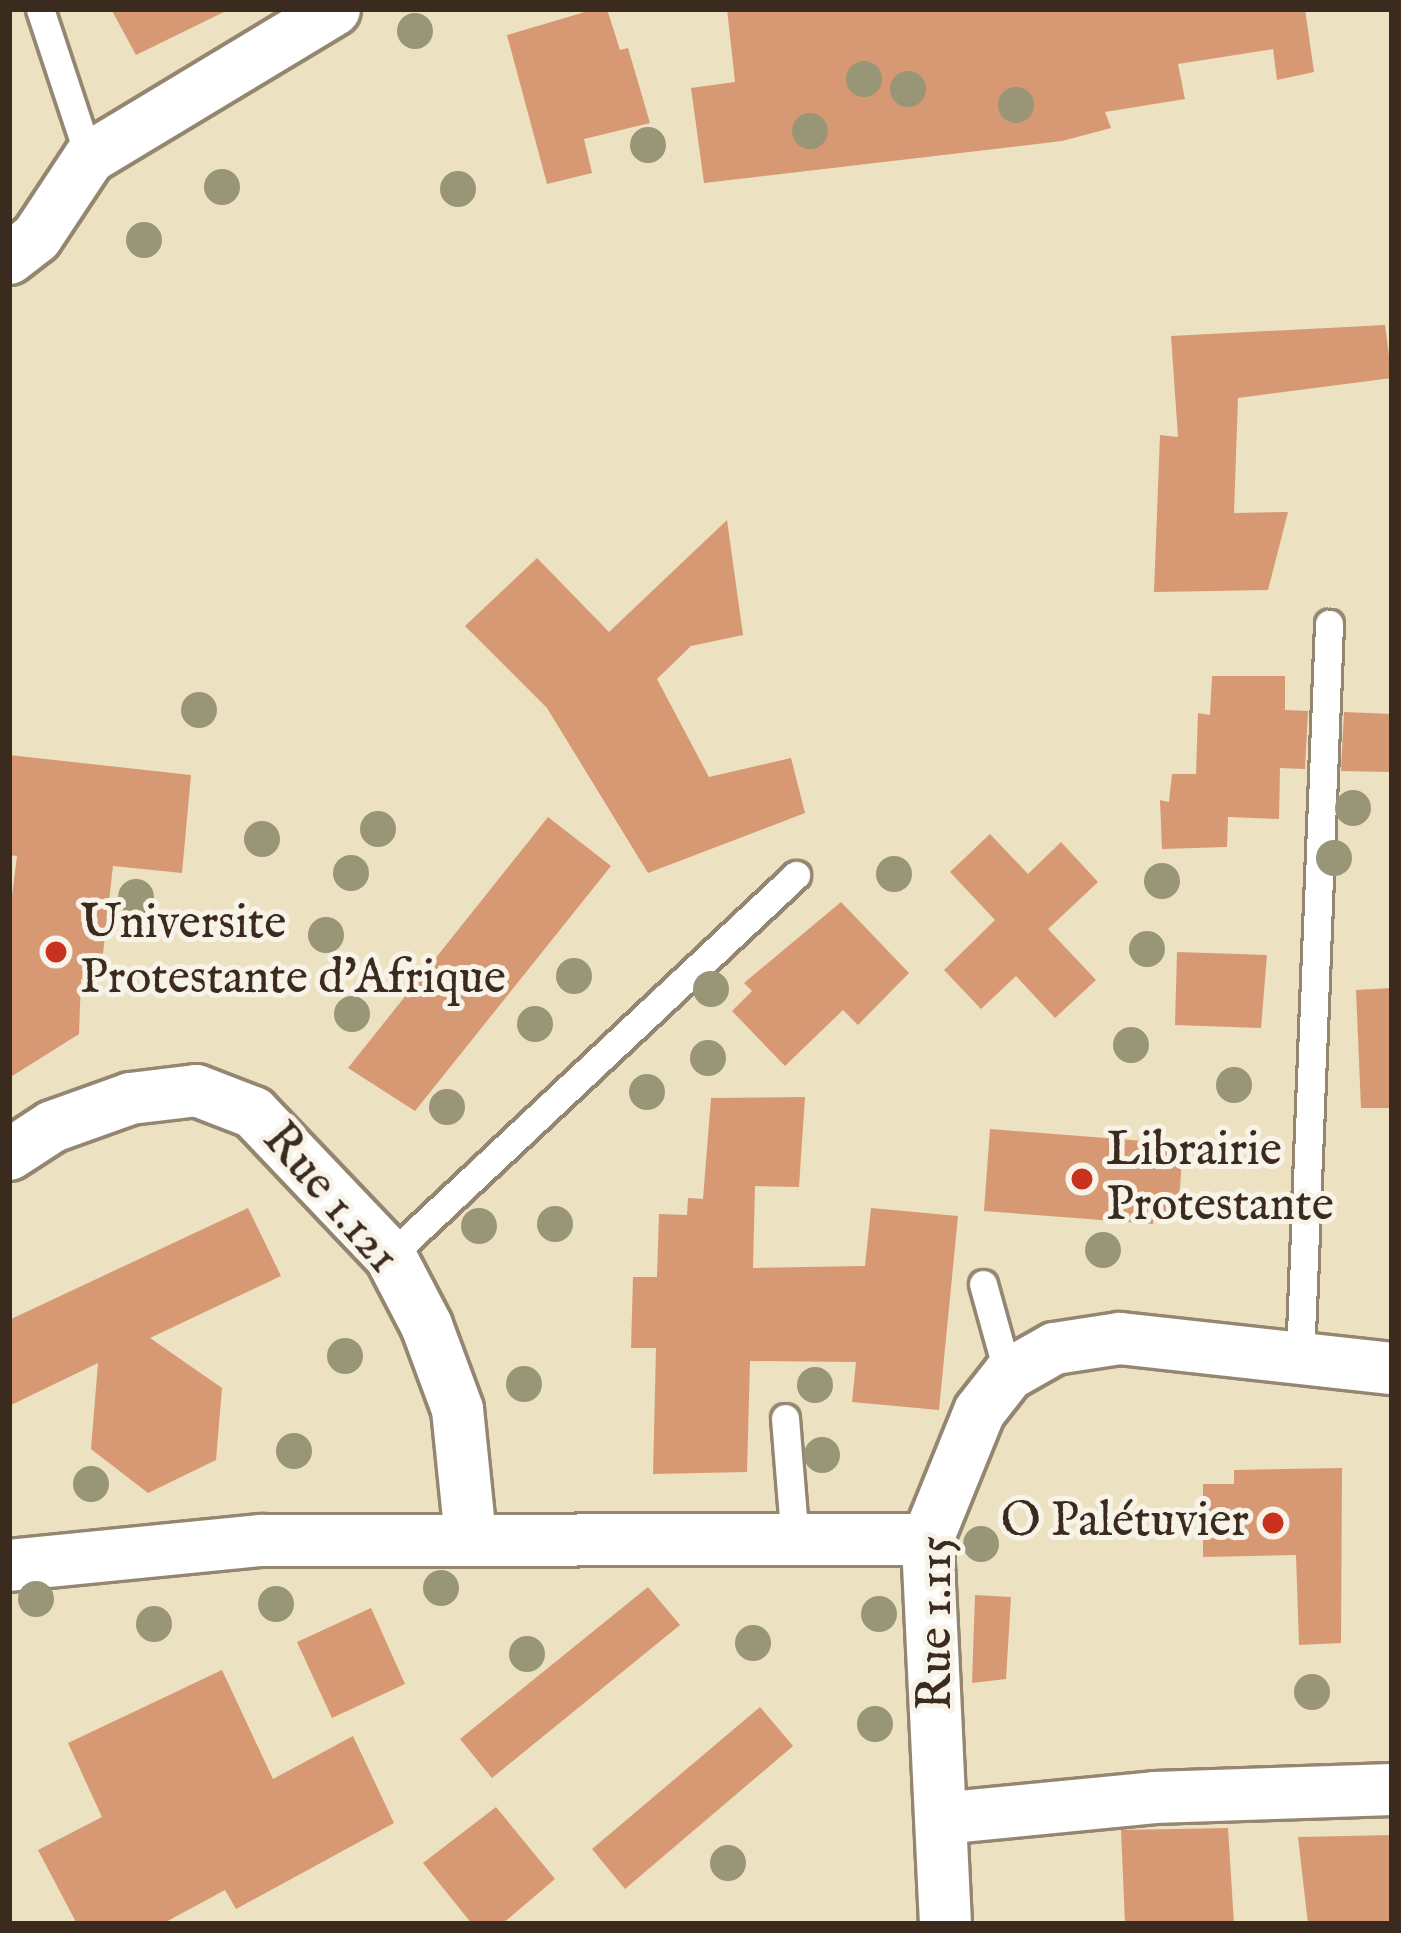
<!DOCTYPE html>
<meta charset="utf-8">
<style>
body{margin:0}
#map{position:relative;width:1401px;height:1933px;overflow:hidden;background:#ece1c1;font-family:"IM FELL English",serif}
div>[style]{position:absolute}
.building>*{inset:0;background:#d79973}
.roads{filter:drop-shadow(3px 0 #948670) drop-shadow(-3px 0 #948670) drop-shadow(0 3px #948670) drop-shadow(0 -3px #948670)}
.lane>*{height:27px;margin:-13.5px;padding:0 13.5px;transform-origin:13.5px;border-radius:13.5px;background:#fff}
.street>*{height:51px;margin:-25.5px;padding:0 25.5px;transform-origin:25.5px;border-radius:25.5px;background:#fff}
.trees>*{width:36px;height:36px;margin:-18px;border-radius:50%;background:#989676}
.dots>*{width:33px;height:33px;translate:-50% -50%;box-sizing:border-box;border:6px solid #f7f3e8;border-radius:50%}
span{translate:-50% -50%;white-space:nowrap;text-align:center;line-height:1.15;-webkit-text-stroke:10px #f7f3e8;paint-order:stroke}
.poi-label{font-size:48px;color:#3b2a1e}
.left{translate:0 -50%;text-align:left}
.right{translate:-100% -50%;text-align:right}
.street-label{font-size:48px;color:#3b2a1e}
.frame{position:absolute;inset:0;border:12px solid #3b2a1e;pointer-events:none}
</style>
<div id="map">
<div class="building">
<div style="clip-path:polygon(111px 9px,230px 9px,136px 55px)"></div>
<div style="clip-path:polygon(595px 9px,607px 9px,620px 50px,628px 48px,650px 123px,584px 139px,592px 173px,547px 184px,507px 35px)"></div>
<div style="clip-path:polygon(727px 9px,1305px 9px,1314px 72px,1277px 80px,1273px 49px,1178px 64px,1185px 99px,1105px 112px,1111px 128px,1062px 141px,704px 183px,691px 88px,735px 82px)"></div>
<div style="clip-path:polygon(1385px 325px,1392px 378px,1238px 398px,1234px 513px,1288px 512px,1268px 590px,1154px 592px,1160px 435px,1178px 437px,1171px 336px)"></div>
<div style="clip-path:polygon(727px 520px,743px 635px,691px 646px,657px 679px,709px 777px,791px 758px,805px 813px,648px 873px,547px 708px,465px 626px,537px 558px,609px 632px)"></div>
<div style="clip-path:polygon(1212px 676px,1285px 676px,1285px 710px,1308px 711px,1305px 769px,1280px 768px,1279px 819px,1228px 817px,1227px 847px,1162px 849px,1160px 800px,1169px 802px,1172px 774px,1196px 774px,1198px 713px,1210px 715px)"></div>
<div style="clip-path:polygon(1344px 712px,1392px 714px,1392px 772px,1341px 771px)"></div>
<div style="clip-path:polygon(9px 755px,191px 775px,182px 873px,113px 866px,100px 980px,81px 979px,79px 1034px,9px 1078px,9px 919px,17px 856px,9px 855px)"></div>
<div style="clip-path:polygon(548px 817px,611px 866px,415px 1111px,348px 1068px)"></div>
<div style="clip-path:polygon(990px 834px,1028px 874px,1061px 842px,1098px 882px,1048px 929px,1096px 980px,1055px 1018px,1016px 976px,981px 1009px,944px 970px,995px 920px,950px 872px)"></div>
<div style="clip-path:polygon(841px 902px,909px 973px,858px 1025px,843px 1010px,785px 1066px,732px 1011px,752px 991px,744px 983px)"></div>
<div style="clip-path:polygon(1177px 952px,1267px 955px,1261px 1028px,1175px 1025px)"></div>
<div style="clip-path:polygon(1392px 988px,1392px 1108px,1361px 1108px,1356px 990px)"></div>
<div style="clip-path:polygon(805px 1097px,799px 1187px,755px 1186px,753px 1268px,865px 1266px,871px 1208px,958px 1216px,939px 1410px,852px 1402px,856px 1362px,750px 1361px,747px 1472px,653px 1474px,656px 1348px,631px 1348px,633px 1277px,657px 1277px,659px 1214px,687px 1215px,688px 1198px,703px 1199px,711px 1098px)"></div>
<div style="clip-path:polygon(990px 1129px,1183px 1144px,1178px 1216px,1154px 1214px,1153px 1224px,984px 1211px)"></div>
<div style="clip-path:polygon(248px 1208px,281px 1276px,150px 1338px,222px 1388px,216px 1460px,148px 1493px,91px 1449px,98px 1363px,9px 1406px,9px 1320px)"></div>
<div style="clip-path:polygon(1342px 1468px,1341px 1643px,1299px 1645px,1296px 1555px,1203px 1557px,1203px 1484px,1234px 1484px,1234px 1470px)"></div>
<div style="clip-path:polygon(648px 1587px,680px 1625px,492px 1778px,460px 1739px)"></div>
<div style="clip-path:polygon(975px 1595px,1011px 1597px,1006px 1679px,972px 1683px)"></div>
<div style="clip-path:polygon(371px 1608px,405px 1684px,332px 1718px,297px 1642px)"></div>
<div style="clip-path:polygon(222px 1670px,273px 1779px,353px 1736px,394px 1823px,236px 1909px,225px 1890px,162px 1924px,77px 1924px,38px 1850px,102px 1817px,68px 1743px)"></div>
<div style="clip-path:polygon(760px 1707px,793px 1746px,625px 1889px,592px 1849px)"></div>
<div style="clip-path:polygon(496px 1807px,555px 1879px,502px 1924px,472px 1924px,423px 1863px)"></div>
<div style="clip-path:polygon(1228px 1828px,1234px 1924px,1125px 1924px,1121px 1830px)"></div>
<div style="clip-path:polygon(1392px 1835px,1392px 1924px,1308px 1924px,1298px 1837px)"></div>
</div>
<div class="roads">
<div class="lane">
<div style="left:40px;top:9px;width:156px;rotate:71.7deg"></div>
<div style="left:390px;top:1256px;width:557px;rotate:-43.18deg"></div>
<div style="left:983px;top:1284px;width:93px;rotate:74.5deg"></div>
<div style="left:1300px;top:1359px;width:736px;rotate:-87.74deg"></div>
<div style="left:785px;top:1418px;width:125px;rotate:85.4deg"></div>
</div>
<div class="street">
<div style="left:9px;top:258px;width:34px;rotate:-38deg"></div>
<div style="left:36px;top:237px;width:96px;rotate:-56.5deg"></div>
<div style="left:89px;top:157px;width:286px;rotate:-31.1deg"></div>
<div style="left:9px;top:1154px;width:51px;rotate:-33.1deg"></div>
<div style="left:52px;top:1126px;width:83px;rotate:-19.7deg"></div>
<div style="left:130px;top:1098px;width:66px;rotate:-6.9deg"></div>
<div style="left:196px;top:1090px;width:61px;rotate:21.1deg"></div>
<div style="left:253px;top:1112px;width:199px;rotate:46.4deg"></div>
<div style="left:390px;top:1256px;width:78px;rotate:62.4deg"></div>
<div style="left:426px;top:1325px;width:90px;rotate:69.7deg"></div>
<div style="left:457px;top:1409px;width:130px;rotate:84.2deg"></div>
<div style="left:9px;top:1565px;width:253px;rotate:-5.7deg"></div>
<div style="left:261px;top:1540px;width:666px;rotate:-0.09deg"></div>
<div style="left:940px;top:1818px;width:215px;rotate:-5.6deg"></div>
<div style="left:1154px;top:1797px;width:238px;rotate:-1.9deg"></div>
<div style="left:945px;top:1924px;width:385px;rotate:-92.7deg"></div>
<div style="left:927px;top:1539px;width:138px;rotate:-67.9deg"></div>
<div style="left:979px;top:1411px;width:47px;rotate:-51.9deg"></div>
<div style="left:1008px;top:1374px;width:53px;rotate:-29.5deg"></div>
<div style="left:1054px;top:1348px;width:66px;rotate:-8.7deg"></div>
<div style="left:1119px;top:1338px;width:275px;rotate:6.3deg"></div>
</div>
</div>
<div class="trees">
<div style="left:415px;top:31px"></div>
<div style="left:864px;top:79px"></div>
<div style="left:908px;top:89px"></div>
<div style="left:1016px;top:105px"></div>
<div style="left:810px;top:131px"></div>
<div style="left:648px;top:145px"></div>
<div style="left:222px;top:187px"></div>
<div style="left:458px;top:189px"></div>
<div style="left:144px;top:240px"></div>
<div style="left:199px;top:710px"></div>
<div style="left:1353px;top:808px"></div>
<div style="left:378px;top:829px"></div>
<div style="left:262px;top:839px"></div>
<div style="left:1334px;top:858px"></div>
<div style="left:351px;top:873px"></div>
<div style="left:894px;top:874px"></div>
<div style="left:1162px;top:881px"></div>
<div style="left:136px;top:897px"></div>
<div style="left:326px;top:935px"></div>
<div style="left:1147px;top:949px"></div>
<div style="left:574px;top:976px"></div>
<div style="left:711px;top:989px"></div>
<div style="left:352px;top:1014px"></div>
<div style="left:535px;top:1024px"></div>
<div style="left:1131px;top:1045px"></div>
<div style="left:708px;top:1058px"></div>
<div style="left:1234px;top:1085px"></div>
<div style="left:647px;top:1092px"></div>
<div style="left:447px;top:1107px"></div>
<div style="left:555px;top:1224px"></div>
<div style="left:479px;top:1226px"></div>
<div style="left:1103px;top:1250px"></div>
<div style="left:345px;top:1356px"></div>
<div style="left:524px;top:1384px"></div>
<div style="left:815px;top:1385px"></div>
<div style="left:294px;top:1451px"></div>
<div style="left:822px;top:1455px"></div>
<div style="left:91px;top:1484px"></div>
<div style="left:981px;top:1544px"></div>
<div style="left:441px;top:1588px"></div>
<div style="left:36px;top:1599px"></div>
<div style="left:276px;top:1604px"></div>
<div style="left:879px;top:1614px"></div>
<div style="left:154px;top:1624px"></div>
<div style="left:753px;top:1643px"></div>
<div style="left:527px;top:1654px"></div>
<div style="left:1312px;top:1692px"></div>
<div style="left:875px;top:1724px"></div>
<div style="left:728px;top:1863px"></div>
</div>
<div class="dots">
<div style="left:56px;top:952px;background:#c8321e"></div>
<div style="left:1082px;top:1179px;background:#c8321e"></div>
<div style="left:1273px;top:1523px;background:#c8321e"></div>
</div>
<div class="poi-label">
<span class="left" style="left:80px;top:952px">Universite<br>Protestante d'Afrique</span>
<span class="left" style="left:1106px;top:1179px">Librairie<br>Protestante</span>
<span class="right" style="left:1249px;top:1523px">O Palétuvier</span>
</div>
<div class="street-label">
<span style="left:330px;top:1199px;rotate:49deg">Rue 1.121</span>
<span style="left:938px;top:1623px;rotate:-90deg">Rue 1.115</span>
</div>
<div class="frame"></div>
</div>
